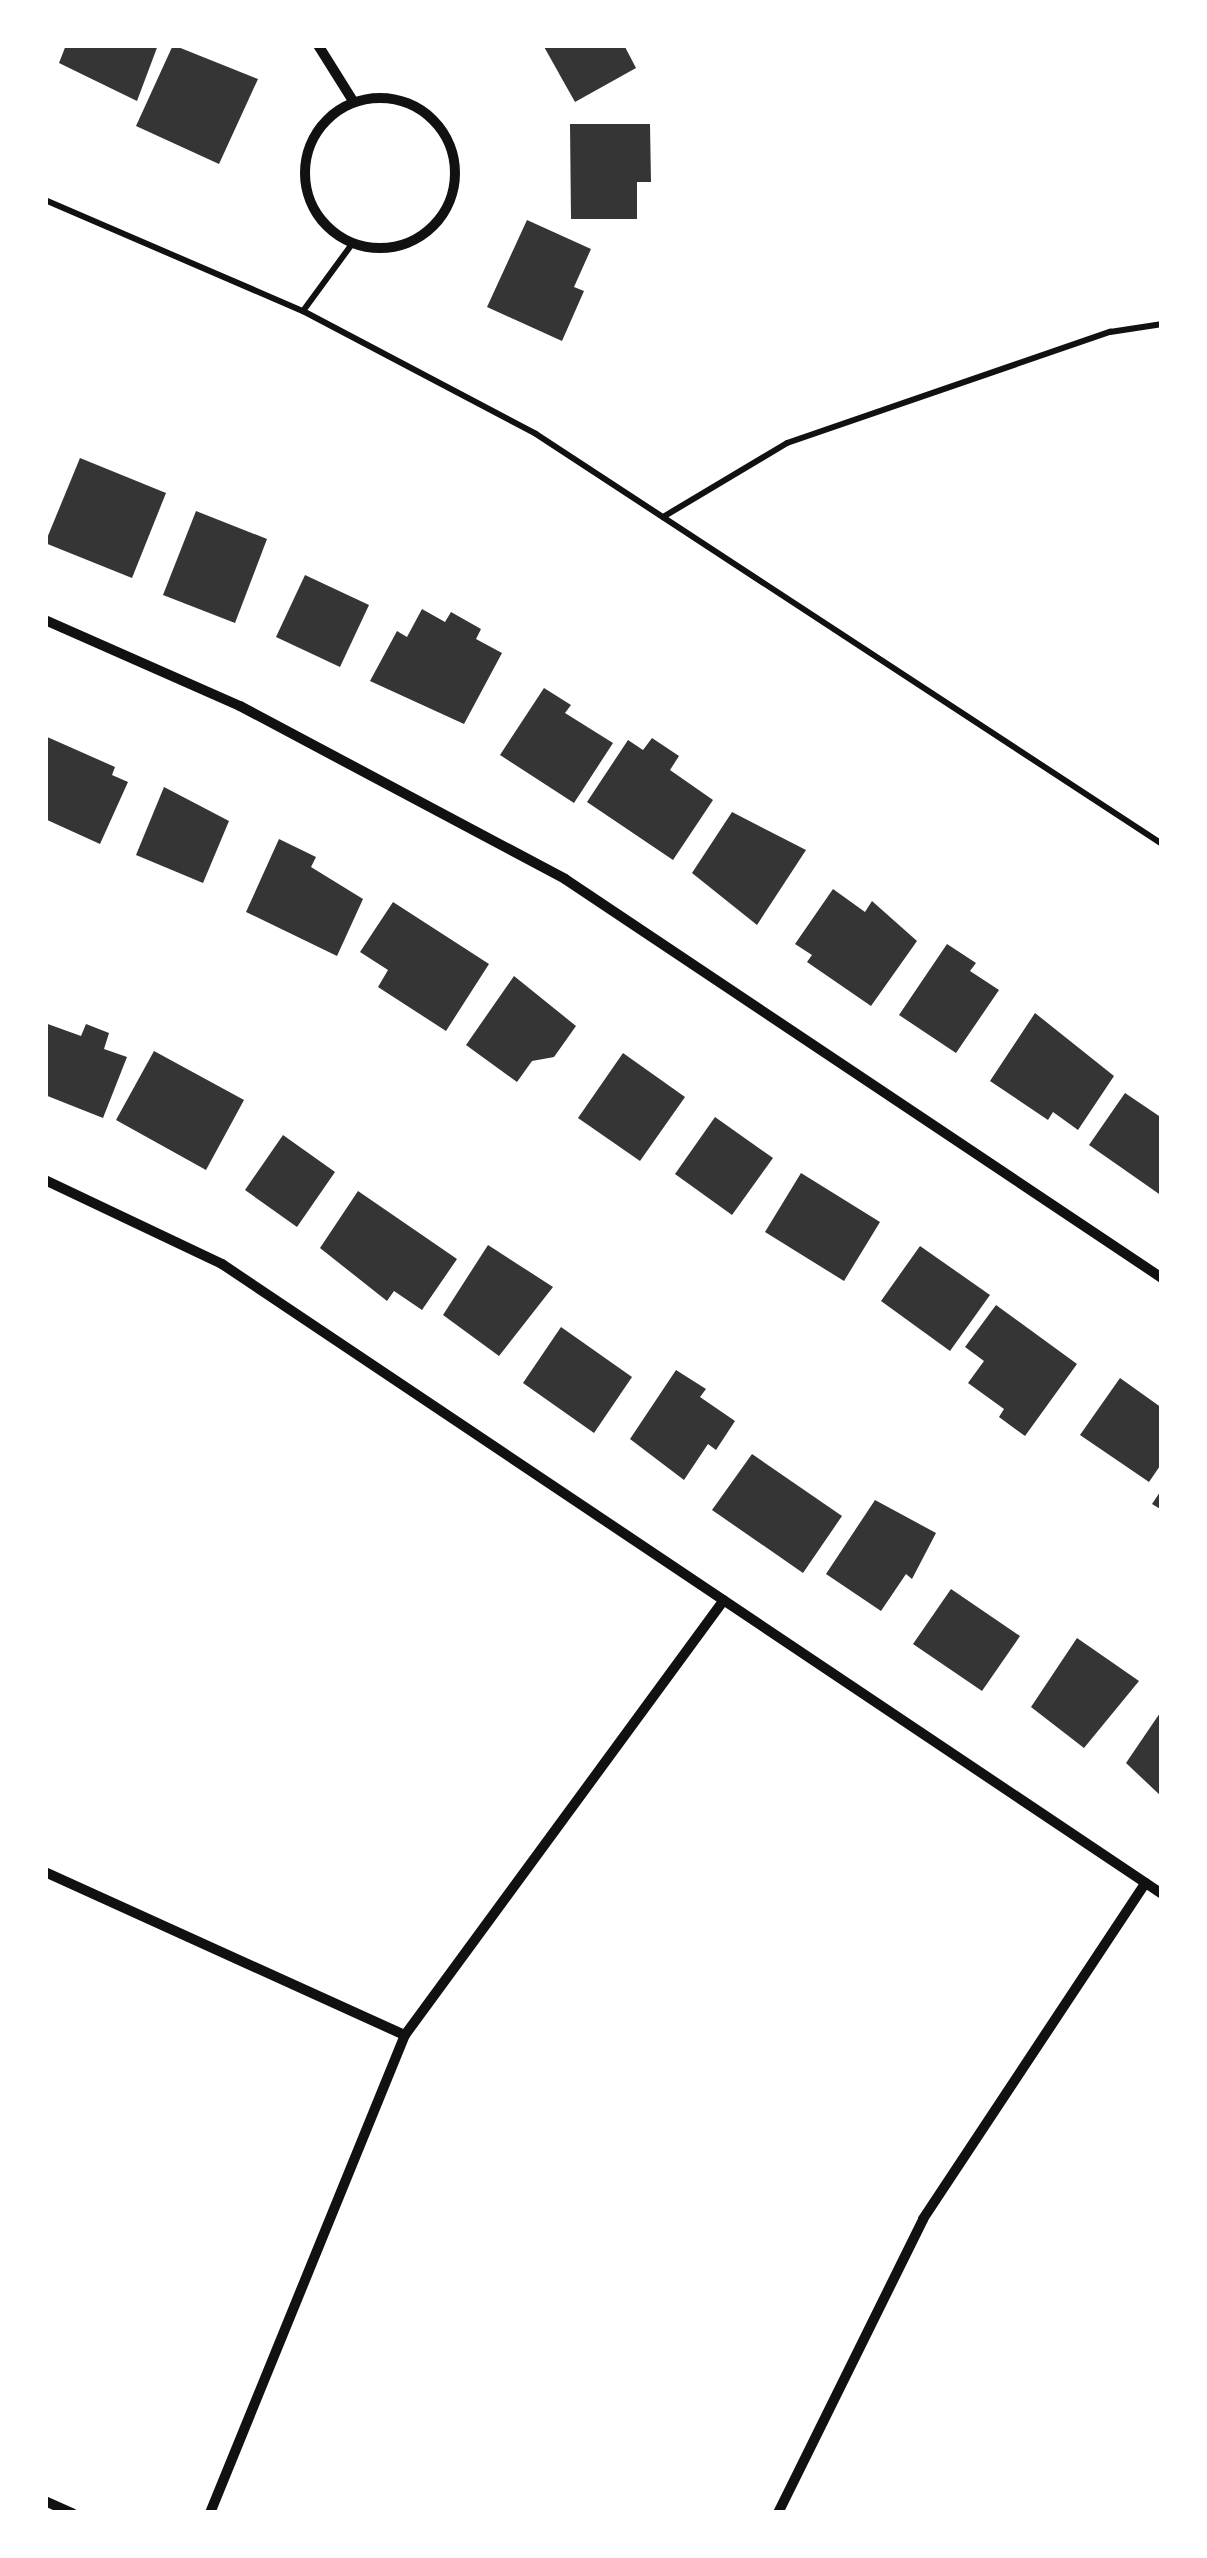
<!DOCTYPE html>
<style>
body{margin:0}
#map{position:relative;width:1207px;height:2558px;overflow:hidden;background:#fff;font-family:Barlow,sans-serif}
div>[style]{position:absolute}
.building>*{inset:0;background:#353535}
.path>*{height:6px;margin:-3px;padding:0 3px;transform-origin:3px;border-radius:3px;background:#111}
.minor>*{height:10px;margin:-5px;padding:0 5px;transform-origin:5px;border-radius:5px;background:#111}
.minor>.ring{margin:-5px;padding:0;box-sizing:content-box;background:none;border:10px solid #111;border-radius:50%}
span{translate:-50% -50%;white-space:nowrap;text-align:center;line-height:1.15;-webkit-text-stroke:8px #fff;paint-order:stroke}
.frame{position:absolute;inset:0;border:48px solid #fff;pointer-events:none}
</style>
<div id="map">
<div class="building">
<div style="clip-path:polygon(66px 45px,158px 45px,137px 101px,59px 63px)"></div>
<div style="clip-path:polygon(173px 45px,258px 79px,219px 164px,136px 126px)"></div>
<div style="clip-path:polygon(543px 45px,624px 45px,636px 68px,575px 102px)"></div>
<div style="clip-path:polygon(570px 124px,650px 124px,651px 182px,637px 182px,637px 219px,571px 219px)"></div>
<div style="clip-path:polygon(527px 220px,591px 249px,574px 287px,584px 291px,562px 341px,487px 307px)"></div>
<div style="clip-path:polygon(80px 458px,166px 493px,132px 578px,45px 543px)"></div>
<div style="clip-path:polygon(196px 511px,267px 539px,235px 623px,163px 595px)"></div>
<div style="clip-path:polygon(305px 575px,369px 605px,340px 667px,276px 637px)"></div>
<div style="clip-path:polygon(422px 609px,445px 622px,451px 612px,481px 629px,476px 639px,502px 653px,464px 724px,370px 681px,397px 631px,407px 637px)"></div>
<div style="clip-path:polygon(544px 688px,571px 705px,565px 713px,613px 743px,574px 803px,500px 755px)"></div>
<div style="clip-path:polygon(45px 736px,115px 767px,112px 775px,128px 782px,100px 844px,45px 819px)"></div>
<div style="clip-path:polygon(652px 738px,679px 756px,670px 770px,713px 800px,673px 860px,587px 802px,628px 740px,643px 750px)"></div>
<div style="clip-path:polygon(164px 787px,229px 821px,203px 883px,136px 855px)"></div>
<div style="clip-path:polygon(732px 812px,806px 850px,757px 925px,692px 873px)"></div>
<div style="clip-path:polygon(279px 839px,316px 857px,311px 867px,363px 899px,337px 956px,246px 912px)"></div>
<div style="clip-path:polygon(833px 889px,865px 912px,872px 901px,917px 941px,871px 1006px,807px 962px,812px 955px,795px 944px)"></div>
<div style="clip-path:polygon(393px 902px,489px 964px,446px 1031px,378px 987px,388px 970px,360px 952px)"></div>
<div style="clip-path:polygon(947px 944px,976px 963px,970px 971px,999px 990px,956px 1053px,899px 1015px)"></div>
<div style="clip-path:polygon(514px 976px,576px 1026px,554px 1057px,532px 1061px,517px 1082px,466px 1045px)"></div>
<div style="clip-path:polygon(1035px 1013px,1114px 1076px,1078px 1130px,1053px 1112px,1048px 1120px,990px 1081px)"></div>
<div style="clip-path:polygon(45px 1023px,81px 1036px,86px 1024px,109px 1033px,104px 1049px,127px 1057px,103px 1118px,45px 1095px)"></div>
<div style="clip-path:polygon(154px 1051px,244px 1100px,206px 1170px,116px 1120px)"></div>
<div style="clip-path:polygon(623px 1053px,685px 1097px,640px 1161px,578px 1118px)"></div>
<div style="clip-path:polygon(1125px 1093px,1162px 1118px,1162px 1196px,1089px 1145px)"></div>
<div style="clip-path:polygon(715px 1117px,773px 1158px,732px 1215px,675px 1174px)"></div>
<div style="clip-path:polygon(283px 1135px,335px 1172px,297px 1227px,245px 1190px)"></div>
<div style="clip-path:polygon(801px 1173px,880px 1222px,844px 1281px,765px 1232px)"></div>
<div style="clip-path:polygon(358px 1191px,457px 1259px,422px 1310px,394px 1291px,387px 1301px,320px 1248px)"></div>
<div style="clip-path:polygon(488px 1245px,553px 1287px,499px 1356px,443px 1315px)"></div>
<div style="clip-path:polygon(920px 1246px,990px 1295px,950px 1351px,881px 1301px)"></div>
<div style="clip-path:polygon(996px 1305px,1077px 1364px,1025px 1436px,999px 1417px,1004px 1409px,968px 1383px,984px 1361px,965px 1347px)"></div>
<div style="clip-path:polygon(561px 1327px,632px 1377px,594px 1433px,523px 1383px)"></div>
<div style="clip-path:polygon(676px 1370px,706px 1389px,700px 1397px,735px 1421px,716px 1450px,708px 1444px,684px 1480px,630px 1439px)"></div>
<div style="clip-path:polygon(1120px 1378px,1162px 1408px,1162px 1463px,1149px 1482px,1080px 1435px)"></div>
<div style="clip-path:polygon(752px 1454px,842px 1516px,803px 1573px,712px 1510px)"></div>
<div style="clip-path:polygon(1162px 1489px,1162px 1510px,1152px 1504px)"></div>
<div style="clip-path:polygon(875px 1500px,936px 1533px,912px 1579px,906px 1574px,881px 1611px,826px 1574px)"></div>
<div style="clip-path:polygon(951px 1589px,1020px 1636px,982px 1691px,913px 1644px)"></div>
<div style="clip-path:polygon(1077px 1638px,1139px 1681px,1084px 1748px,1031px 1707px)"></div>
<div style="clip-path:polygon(1162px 1710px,1162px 1797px,1126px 1763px)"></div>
</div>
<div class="path">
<div style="left:45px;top:200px;width:281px;rotate:23.3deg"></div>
<div style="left:303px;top:311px;width:263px;rotate:27.8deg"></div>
<div style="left:536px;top:434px;width:748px;rotate:33.22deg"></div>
<div style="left:303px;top:311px;width:83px;rotate:-53.8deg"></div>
<div style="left:663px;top:517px;width:144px;rotate:-30.8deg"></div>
<div style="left:787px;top:443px;width:342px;rotate:-19deg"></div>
<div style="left:1110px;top:332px;width:53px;rotate:-8.7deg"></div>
</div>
<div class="minor">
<div style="left:318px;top:45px;width:66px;rotate:58deg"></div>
<div class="ring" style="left:305px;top:98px;width:140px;height:140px"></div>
<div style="left:45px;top:620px;width:213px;rotate:23.8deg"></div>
<div style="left:240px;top:706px;width:368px;rotate:28deg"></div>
<div style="left:565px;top:879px;width:718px;rotate:33.76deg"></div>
<div style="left:45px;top:1180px;width:196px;rotate:25.4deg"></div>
<div style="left:222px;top:1264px;width:1132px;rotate:33.83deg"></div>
<div style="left:45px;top:1872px;width:395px;rotate:24.4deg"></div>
<div style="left:45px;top:2501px;width:30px;rotate:24deg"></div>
<div style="left:210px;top:2513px;width:516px;rotate:-67.81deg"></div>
<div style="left:405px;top:2035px;width:539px;rotate:-53.75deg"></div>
<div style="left:778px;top:2513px;width:328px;rotate:-63.7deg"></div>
<div style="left:923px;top:2219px;width:403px;rotate:-56.5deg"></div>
</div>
<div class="frame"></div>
</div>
